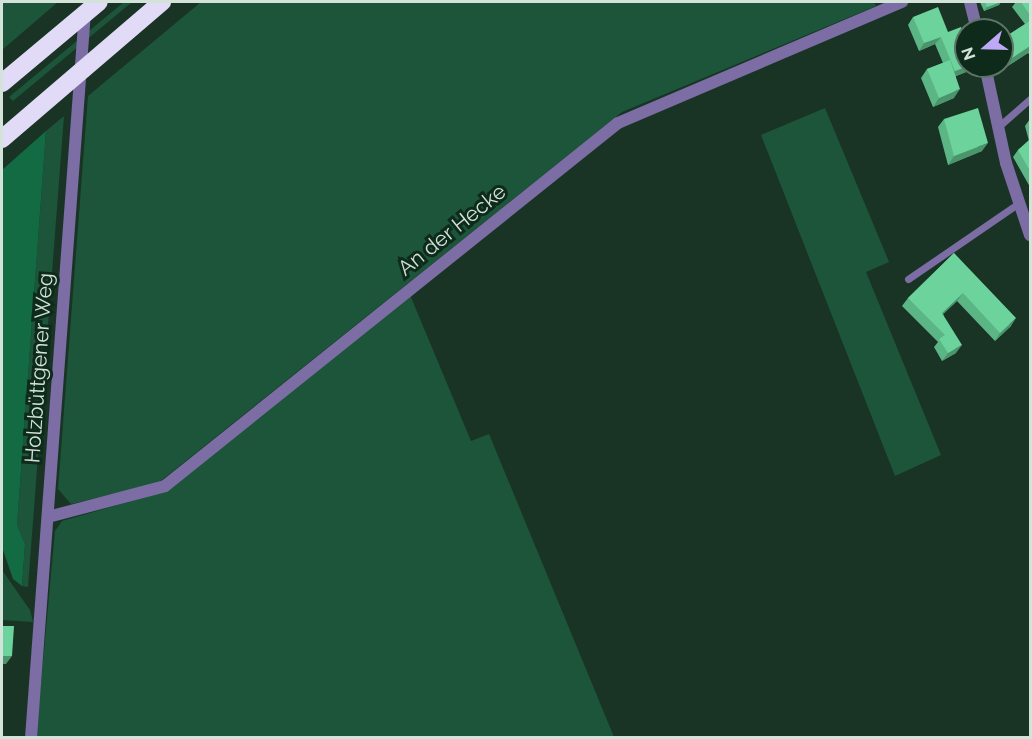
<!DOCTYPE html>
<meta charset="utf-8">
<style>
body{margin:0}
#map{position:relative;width:1032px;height:739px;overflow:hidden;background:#193425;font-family:Raleway,sans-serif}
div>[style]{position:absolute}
.green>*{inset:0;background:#1c5539}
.forest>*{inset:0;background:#136b44}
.service>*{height:7px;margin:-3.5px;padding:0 3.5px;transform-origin:3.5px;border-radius:3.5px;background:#7c6da4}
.minor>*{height:12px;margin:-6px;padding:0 6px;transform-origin:6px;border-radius:6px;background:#7c6da4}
.motorway>*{height:18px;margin:-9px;padding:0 9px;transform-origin:9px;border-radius:9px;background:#e1dbf7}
.wall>*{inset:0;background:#5cb585}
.shaded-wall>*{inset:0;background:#4b946c}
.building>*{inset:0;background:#6bd39b}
span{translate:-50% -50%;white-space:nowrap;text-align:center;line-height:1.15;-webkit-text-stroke:6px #0e2a1b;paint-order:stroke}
.street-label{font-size:21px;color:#d3e3d9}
.frame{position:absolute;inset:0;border:3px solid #d3e3d9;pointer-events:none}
.north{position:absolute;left:954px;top:18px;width:60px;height:60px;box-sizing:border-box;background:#0e2a1b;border:2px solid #5d7467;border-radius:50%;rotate:250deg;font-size:16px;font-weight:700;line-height:24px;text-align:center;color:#d3e3d9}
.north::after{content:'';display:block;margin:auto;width:21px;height:27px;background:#bda9f5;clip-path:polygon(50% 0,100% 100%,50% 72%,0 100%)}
</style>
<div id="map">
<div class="green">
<div style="clip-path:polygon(2px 2px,58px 2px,2px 50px)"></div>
<div style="clip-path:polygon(124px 2px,132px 2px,13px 101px,9px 97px)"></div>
<div style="clip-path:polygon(201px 2px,874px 2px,876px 6px,622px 112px,158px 483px,71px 504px,58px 489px,88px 96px)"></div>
<div style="clip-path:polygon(825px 108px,889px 262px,866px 272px,941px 455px,895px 476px,761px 135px)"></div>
<div style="clip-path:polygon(64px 116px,28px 587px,22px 586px,25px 544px,17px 525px,46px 131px)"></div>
<div style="clip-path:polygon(410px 295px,471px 441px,489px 434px,614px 737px,36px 738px,55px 531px,62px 521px,163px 492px)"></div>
<div style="clip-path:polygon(2px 570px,30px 610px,33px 622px,2px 620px)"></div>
</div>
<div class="forest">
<div style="clip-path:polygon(46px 131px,17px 525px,25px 544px,22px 586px,13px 579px,2px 547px,2px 170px)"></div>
</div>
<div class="service">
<div style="left:998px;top:127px;width:43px;rotate:-41.2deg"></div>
<div style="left:908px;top:279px;width:135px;rotate:-34.4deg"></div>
</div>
<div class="minor">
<div style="left:970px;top:2px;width:29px;rotate:76deg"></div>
<div style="left:985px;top:66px;width:99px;rotate:77.8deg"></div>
<div style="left:1006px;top:163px;width:76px;rotate:71.6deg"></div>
<div style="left:48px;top:517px;width:121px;rotate:-14.8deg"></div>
<div style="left:165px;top:486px;width:580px;rotate:-38.71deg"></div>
<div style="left:618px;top:123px;width:309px;rotate:-23.1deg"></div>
<div style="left:31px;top:738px;width:728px;rotate:-85.75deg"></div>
</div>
<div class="motorway">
<div style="left:2px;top:83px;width:126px;rotate:-39.9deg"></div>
<div style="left:2px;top:139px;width:211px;rotate:-40.6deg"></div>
</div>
<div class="wall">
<div style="clip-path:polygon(980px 2px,1001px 2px,999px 5px,984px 11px)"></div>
<div style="clip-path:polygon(1016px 2px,1030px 2px,1030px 55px,1028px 53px,1003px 69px,1001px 66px,1002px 39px,1025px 24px,1012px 7px)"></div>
<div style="clip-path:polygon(913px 17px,948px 32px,966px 66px,974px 66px,971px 70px,956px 76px,954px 98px,933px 107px,921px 78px,927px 69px,943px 63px,935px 44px,919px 51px,908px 25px)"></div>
<div style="clip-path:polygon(944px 119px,982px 151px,948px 165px,938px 127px)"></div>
<div style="clip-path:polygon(1030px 119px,1030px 187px,1013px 157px,1018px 150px,1029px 141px,1025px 126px)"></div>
<div style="clip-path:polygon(954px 253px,1011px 326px,995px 341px,957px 301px,943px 314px,956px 353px,942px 361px,934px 347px,938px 342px,902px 306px,908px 298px)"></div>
</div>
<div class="shaded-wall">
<div style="clip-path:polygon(1001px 2px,999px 5px,984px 11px,987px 7px)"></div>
<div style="clip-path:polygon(941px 37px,935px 44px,919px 51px,924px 43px)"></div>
<div style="clip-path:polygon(1030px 46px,1030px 49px,1028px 53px,1003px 69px,1009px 60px)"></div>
<div style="clip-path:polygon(968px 66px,974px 66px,971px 70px,949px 79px,955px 71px)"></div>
<div style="clip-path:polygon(960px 89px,954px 98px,933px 107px,939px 98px)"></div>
<div style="clip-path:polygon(988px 143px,982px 151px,948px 165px,954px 156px)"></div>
<div style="clip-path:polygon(963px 293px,957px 301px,936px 321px,942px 313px)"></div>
<div style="clip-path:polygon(1016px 318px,1011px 326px,995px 341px,1000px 333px)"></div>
<div style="clip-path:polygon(962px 345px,956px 353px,942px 361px,948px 353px)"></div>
<div style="clip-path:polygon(2px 656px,12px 656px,6px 664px,2px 664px)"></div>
</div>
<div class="building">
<div style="clip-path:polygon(985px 2px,1001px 2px,987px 7px)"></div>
<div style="clip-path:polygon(1021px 2px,1030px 2px,1030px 15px)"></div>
<div style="clip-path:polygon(938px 7px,948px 32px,961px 27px,966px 39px,966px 66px,968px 66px,955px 71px,941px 37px,924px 43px,913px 17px)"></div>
<div style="clip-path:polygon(1030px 21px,1030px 46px,1009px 60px,1002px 49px,1002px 39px)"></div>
<div style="clip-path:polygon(950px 60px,960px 89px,939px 98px,927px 69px)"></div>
<div style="clip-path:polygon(978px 108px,988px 143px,954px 156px,944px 119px)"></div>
<div style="clip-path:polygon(1030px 139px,1030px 171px,1018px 150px)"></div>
<div style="clip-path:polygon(954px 253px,1016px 318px,1000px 333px,963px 293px,942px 313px,962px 345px,948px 353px,939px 339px,945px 335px,908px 298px)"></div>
<div style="clip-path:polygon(2px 626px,14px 626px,12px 656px,2px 656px)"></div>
</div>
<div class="street-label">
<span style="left:452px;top:230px;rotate:-39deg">An der Hecke</span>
<span style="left:39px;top:368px;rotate:-86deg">Holzbüttgener Weg</span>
</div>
<div class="frame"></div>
<div class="north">N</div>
</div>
